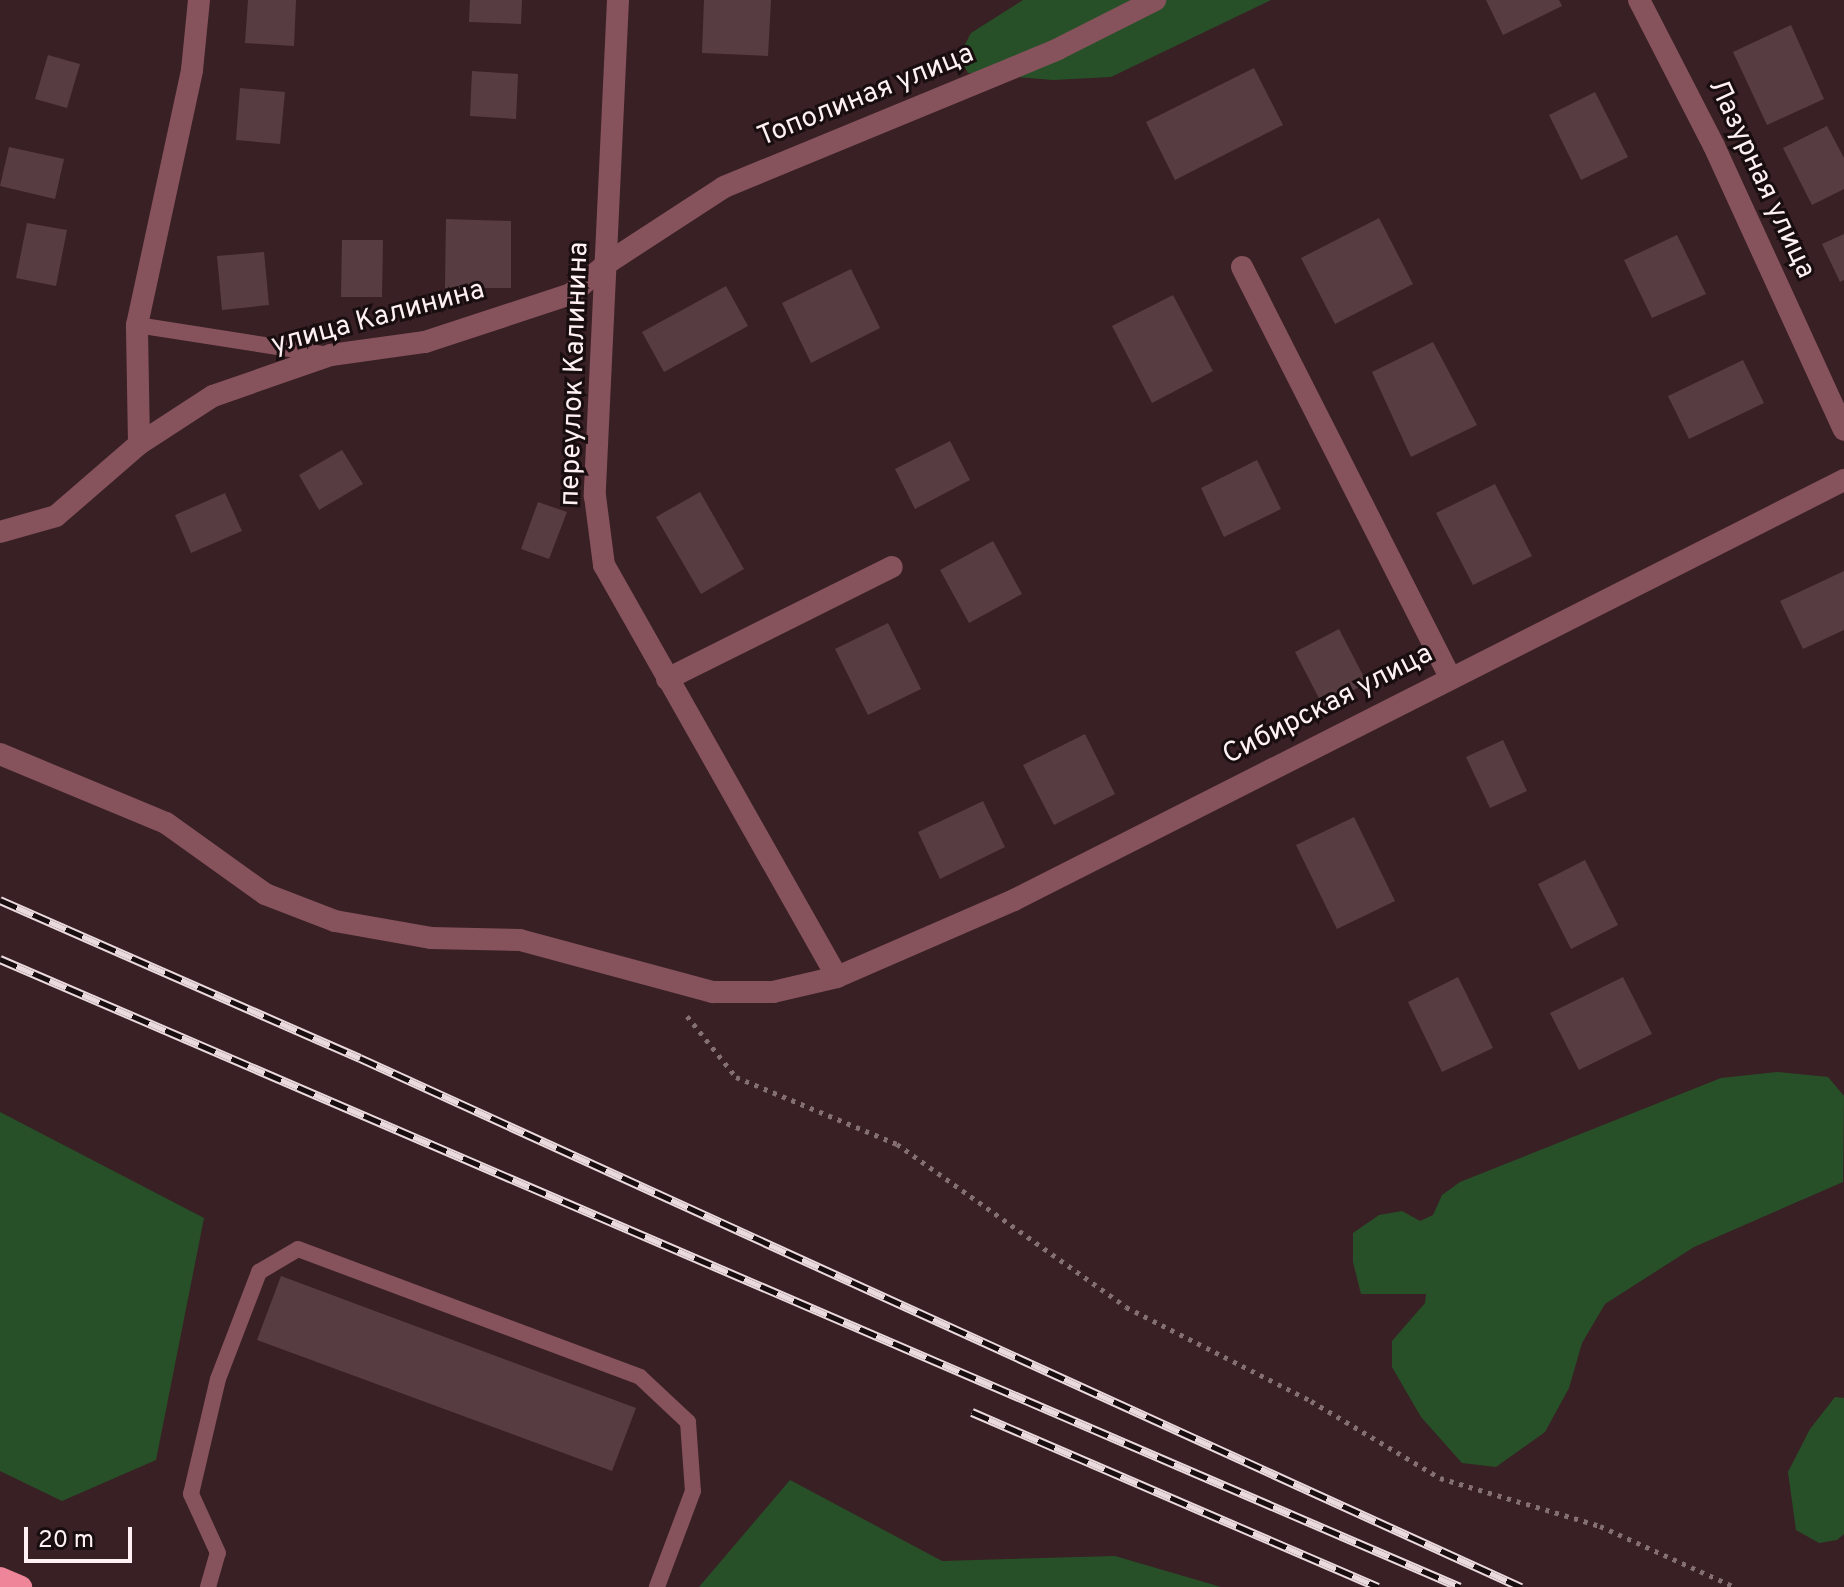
<!DOCTYPE html>
<meta charset="utf-8">
<style>
body{margin:0}
#map{position:relative;width:1844px;height:1587px;overflow:hidden;background:#382024;font-family:Overpass,sans-serif}
div>[style]{position:absolute}
.green>*{inset:0;background:#285028}
.building>*{inset:0;background:#573d41}
.path>*{height:5px;margin-top:-2.5px;transform-origin:0;background:repeating-linear-gradient(90deg,#847073 0 4px,transparent 0 10px)}
.service>*{height:16px;margin:-8px;padding:0 8px;transform-origin:8px;border-radius:8px;background:#86525b}
.minor>*{height:22px;margin:-11px;padding:0 11px;transform-origin:11px;border-radius:11px;background:#86525b}
.tertiary>*{height:22px;margin:-11px;padding:0 11px;transform-origin:11px;border-radius:11px;background:#86525b}
.trunk>*{height:22px;margin:-11px;padding:0 11px;transform-origin:11px;border-radius:11px;background:#ee8599}
.rail>*{height:9px;margin-top:-4.5px;transform-origin:0;background:repeating-linear-gradient(90deg,#180d0f 0 18px,#eadadd 0 36px);box-sizing:border-box;border-block:2px solid #eadadd}
span{translate:-50% -50%;white-space:nowrap;text-align:center;line-height:1.15;-webkit-text-stroke:6px #180d0f;paint-order:stroke}
.street-label{font-size:28px;color:#fff1f3}
.scale{position:absolute;left:24px;top:1527px;width:108px;height:36px;box-sizing:border-box;border:4px solid #fff1f3;border-top:0;padding-left:10px;font-size:24px;line-height:28px;white-space:nowrap;color:#fff1f3;-webkit-text-stroke:6px #180d0f;paint-order:stroke}
</style>
<div id="map">
<div class="green">
<div style="clip-path:polygon(1023px 0,1271px 0,1111px 77px,1053px 80px,968px 73px,959px 56px,971px 33px)"></div>
<div style="clip-path:polygon(1777px 1072px,1828px 1077px,1844px 1096px,1843px 1182px,1694px 1247px,1605px 1304px,1582px 1343px,1569px 1388px,1545px 1432px,1496px 1467px,1462px 1463px,1421px 1417px,1392px 1367px,1392px 1341px,1425px 1303px,1426px 1294px,1361px 1294px,1353px 1262px,1353px 1233px,1379px 1215px,1402px 1211px,1420px 1221px,1433px 1215px,1442px 1195px,1460px 1182px,1721px 1078px)"></div>
<div style="clip-path:polygon(0 1112px,204px 1218px,156px 1460px,62px 1501px,0 1471px)"></div>
<div style="clip-path:polygon(1835px 1397px,1844px 1398px,1844px 1534px,1837px 1540px,1819px 1543px,1796px 1530px,1788px 1472px,1810px 1429px)"></div>
<div style="clip-path:polygon(790px 1480px,942px 1561px,1115px 1556px,1221px 1587px,699px 1587px)"></div>
</div>
<div class="building">
<div style="clip-path:polygon(248px 0,296px 0,294px 46px,245px 43px)"></div>
<div style="clip-path:polygon(470px 0,522px 0,521px 24px,469px 22px)"></div>
<div style="clip-path:polygon(704px 0,771px 0,768px 56px,702px 53px)"></div>
<div style="clip-path:polygon(1486px 0,1559px 0,1562px 6px,1503px 35px)"></div>
<div style="clip-path:polygon(1791px 25px,1824px 99px,1767px 125px,1733px 52px)"></div>
<div style="clip-path:polygon(48px 55px,80px 64px,67px 108px,35px 99px)"></div>
<div style="clip-path:polygon(1254px 68px,1283px 125px,1175px 180px,1146px 122px)"></div>
<div style="clip-path:polygon(472px 71px,518px 74px,516px 119px,470px 116px)"></div>
<div style="clip-path:polygon(240px 88px,285px 92px,280px 144px,236px 140px)"></div>
<div style="clip-path:polygon(1595px 92px,1628px 157px,1581px 180px,1549px 115px)"></div>
<div style="clip-path:polygon(1827px 126px,1844px 158px,1844px 189px,1812px 205px,1783px 148px)"></div>
<div style="clip-path:polygon(9px 147px,64px 159px,55px 199px,0 186px)"></div>
<div style="clip-path:polygon(1379px 218px,1413px 284px,1335px 324px,1301px 258px)"></div>
<div style="clip-path:polygon(446px 219px,511px 221px,511px 288px,445px 288px)"></div>
<div style="clip-path:polygon(27px 223px,67px 230px,56px 286px,16px 278px)"></div>
<div style="clip-path:polygon(1844px 234px,1844px 280px,1840px 282px,1822px 244px)"></div>
<div style="clip-path:polygon(1677px 235px,1706px 294px,1652px 318px,1624px 260px)"></div>
<div style="clip-path:polygon(342px 240px,383px 240px,382px 297px,341px 297px)"></div>
<div style="clip-path:polygon(264px 252px,269px 305px,222px 310px,217px 256px)"></div>
<div style="clip-path:polygon(851px 269px,880px 328px,811px 363px,782px 303px)"></div>
<div style="clip-path:polygon(726px 286px,748px 326px,664px 372px,642px 332px)"></div>
<div style="clip-path:polygon(1173px 295px,1213px 371px,1152px 403px,1112px 326px)"></div>
<div style="clip-path:polygon(1433px 342px,1477px 425px,1411px 457px,1372px 372px)"></div>
<div style="clip-path:polygon(1743px 360px,1764px 403px,1689px 439px,1668px 396px)"></div>
<div style="clip-path:polygon(950px 441px,970px 480px,915px 509px,895px 469px)"></div>
<div style="clip-path:polygon(342px 450px,363px 484px,319px 510px,299px 475px)"></div>
<div style="clip-path:polygon(1257px 460px,1281px 509px,1224px 537px,1201px 488px)"></div>
<div style="clip-path:polygon(1495px 484px,1532px 556px,1473px 585px,1436px 513px)"></div>
<div style="clip-path:polygon(700px 492px,744px 569px,701px 594px,656px 517px)"></div>
<div style="clip-path:polygon(225px 493px,242px 531px,191px 553px,175px 515px)"></div>
<div style="clip-path:polygon(538px 502px,567px 512px,549px 559px,521px 549px)"></div>
<div style="clip-path:polygon(993px 541px,1022px 594px,969px 623px,940px 570px)"></div>
<div style="clip-path:polygon(1844px 571px,1844px 630px,1803px 649px,1780px 601px)"></div>
<div style="clip-path:polygon(888px 623px,921px 689px,868px 715px,835px 649px)"></div>
<div style="clip-path:polygon(1339px 629px,1367px 683px,1323px 706px,1295px 652px)"></div>
<div style="clip-path:polygon(1085px 734px,1115px 794px,1054px 825px,1023px 765px)"></div>
<div style="clip-path:polygon(1503px 740px,1527px 791px,1490px 808px,1466px 757px)"></div>
<div style="clip-path:polygon(983px 801px,1005px 847px,940px 879px,918px 832px)"></div>
<div style="clip-path:polygon(1354px 817px,1395px 901px,1337px 929px,1296px 845px)"></div>
<div style="clip-path:polygon(1585px 860px,1618px 925px,1571px 949px,1538px 884px)"></div>
<div style="clip-path:polygon(1458px 977px,1493px 1048px,1442px 1072px,1408px 1002px)"></div>
<div style="clip-path:polygon(1623px 977px,1652px 1034px,1579px 1070px,1550px 1013px)"></div>
<div style="clip-path:polygon(281px 1276px,636px 1408px,612px 1471px,257px 1340px)"></div>
</div>
<div class="path">
<div style="left:687px;top:1016px;width:78px;rotate:51.2deg"></div>
<div style="left:736px;top:1077px;width:174px;rotate:22.6deg"></div>
<div style="left:897px;top:1144px;width:281px;rotate:35.4deg"></div>
<div style="left:1126px;top:1307px;width:208px;rotate:26.9deg"></div>
<div style="left:1311px;top:1401px;width:150px;rotate:30.8deg"></div>
<div style="left:1440px;top:1478px;width:167px;rotate:16.7deg"></div>
<div style="left:1600px;top:1526px;width:148px;rotate:24.3deg"></div>
</div>
<div class="service">
<div style="left:137px;top:325px;width:194px;rotate:8.9deg"></div>
<div style="left:208px;top:1587px;width:35px;rotate:-74deg"></div>
<div style="left:218px;top:1553px;width:65px;rotate:-114.6deg"></div>
<div style="left:191px;top:1494px;width:118px;rotate:-76.8deg"></div>
<div style="left:218px;top:1379px;width:115px;rotate:-69deg"></div>
<div style="left:259px;top:1272px;width:45px;rotate:-30.5deg"></div>
<div style="left:298px;top:1249px;width:365px;rotate:20.5deg"></div>
<div style="left:640px;top:1377px;width:66px;rotate:43.2deg"></div>
<div style="left:688px;top:1422px;width:69px;rotate:85.9deg"></div>
<div style="left:693px;top:1491px;width:103px;rotate:110.6deg"></div>
</div>
<div class="minor">
<div style="left:618px;top:0;width:497px;rotate:92.7deg"></div>
<div style="left:595px;top:496px;width:70px;rotate:82.6deg"></div>
<div style="left:604px;top:565px;width:473px;rotate:60.5deg"></div>
<div style="left:1639px;top:0;width:164px;rotate:62.8deg"></div>
<div style="left:1714px;top:146px;width:312px;rotate:65.4deg"></div>
<div style="left:1242px;top:267px;width:460px;rotate:63.1deg"></div>
<div style="left:139px;top:444px;width:119px;rotate:-91deg"></div>
<div style="left:137px;top:325px;width:261px;rotate:-77.8deg"></div>
<div style="left:192px;top:70px;width:70px;rotate:-84.3deg"></div>
<div style="left:0;top:532px;width:58px;rotate:-15.9deg"></div>
<div style="left:56px;top:516px;width:110px;rotate:-40.9deg"></div>
<div style="left:139px;top:444px;width:88px;rotate:-33deg"></div>
<div style="left:213px;top:396px;width:125px;rotate:-19.2deg"></div>
<div style="left:331px;top:355px;width:95px;rotate:-7.9deg"></div>
<div style="left:425px;top:342px;width:154px;rotate:-18.2deg"></div>
<div style="left:571px;top:294px;width:50px;rotate:-40.1deg"></div>
<div style="left:609px;top:262px;width:137px;rotate:-33.1deg"></div>
<div style="left:724px;top:187px;width:361px;rotate:-22.4deg"></div>
<div style="left:1058px;top:49px;width:109px;rotate:-26.8deg"></div>
<div style="left:667px;top:679px;width:251px;rotate:-26.5deg"></div>
</div>
<div class="tertiary">
<div style="left:0;top:754px;width:180px;rotate:22.6deg"></div>
<div style="left:166px;top:823px;width:122px;rotate:35.6deg"></div>
<div style="left:265px;top:894px;width:75px;rotate:21.1deg"></div>
<div style="left:335px;top:921px;width:97px;rotate:10deg"></div>
<div style="left:431px;top:938px;width:89px;rotate:1.3deg"></div>
<div style="left:520px;top:940px;width:200px;rotate:15.1deg"></div>
<div style="left:713px;top:992px;width:60px"></div>
<div style="left:773px;top:992px;width:66px;rotate:-13.2deg"></div>
<div style="left:837px;top:977px;width:193px;rotate:-23.5deg"></div>
<div style="left:1014px;top:900px;width:930px;rotate:-26.84deg"></div>
</div>
<div class="trunk">
<div style="left:0;top:1578px;width:23px;rotate:23deg"></div>
</div>
<div class="rail">
<div style="left:0;top:900px;width:393px;rotate:23.7deg"></div>
<div style="left:360px;top:1058px;width:1276px;rotate:24.5deg"></div>
<div style="left:0;top:959px;width:1589px;rotate:23.27deg"></div>
<div style="left:972px;top:1412px;width:442px;rotate:23.3deg"></div>
</div>
<div class="street-label">
<span style="left:866px;top:96px;rotate:-22deg">Тополиная улица</span>
<span style="left:1761px;top:179px;rotate:65deg">Лазурная улица</span>
<span style="left:378px;top:318px;rotate:-15deg">улица Калинина</span>
<span style="left:575px;top:374px;rotate:-88deg">переулок Калинина</span>
<span style="left:1328px;top:705px;rotate:-27deg">Сибирская улица</span>
</div>
<div class="scale">20 m</div>
</div>
